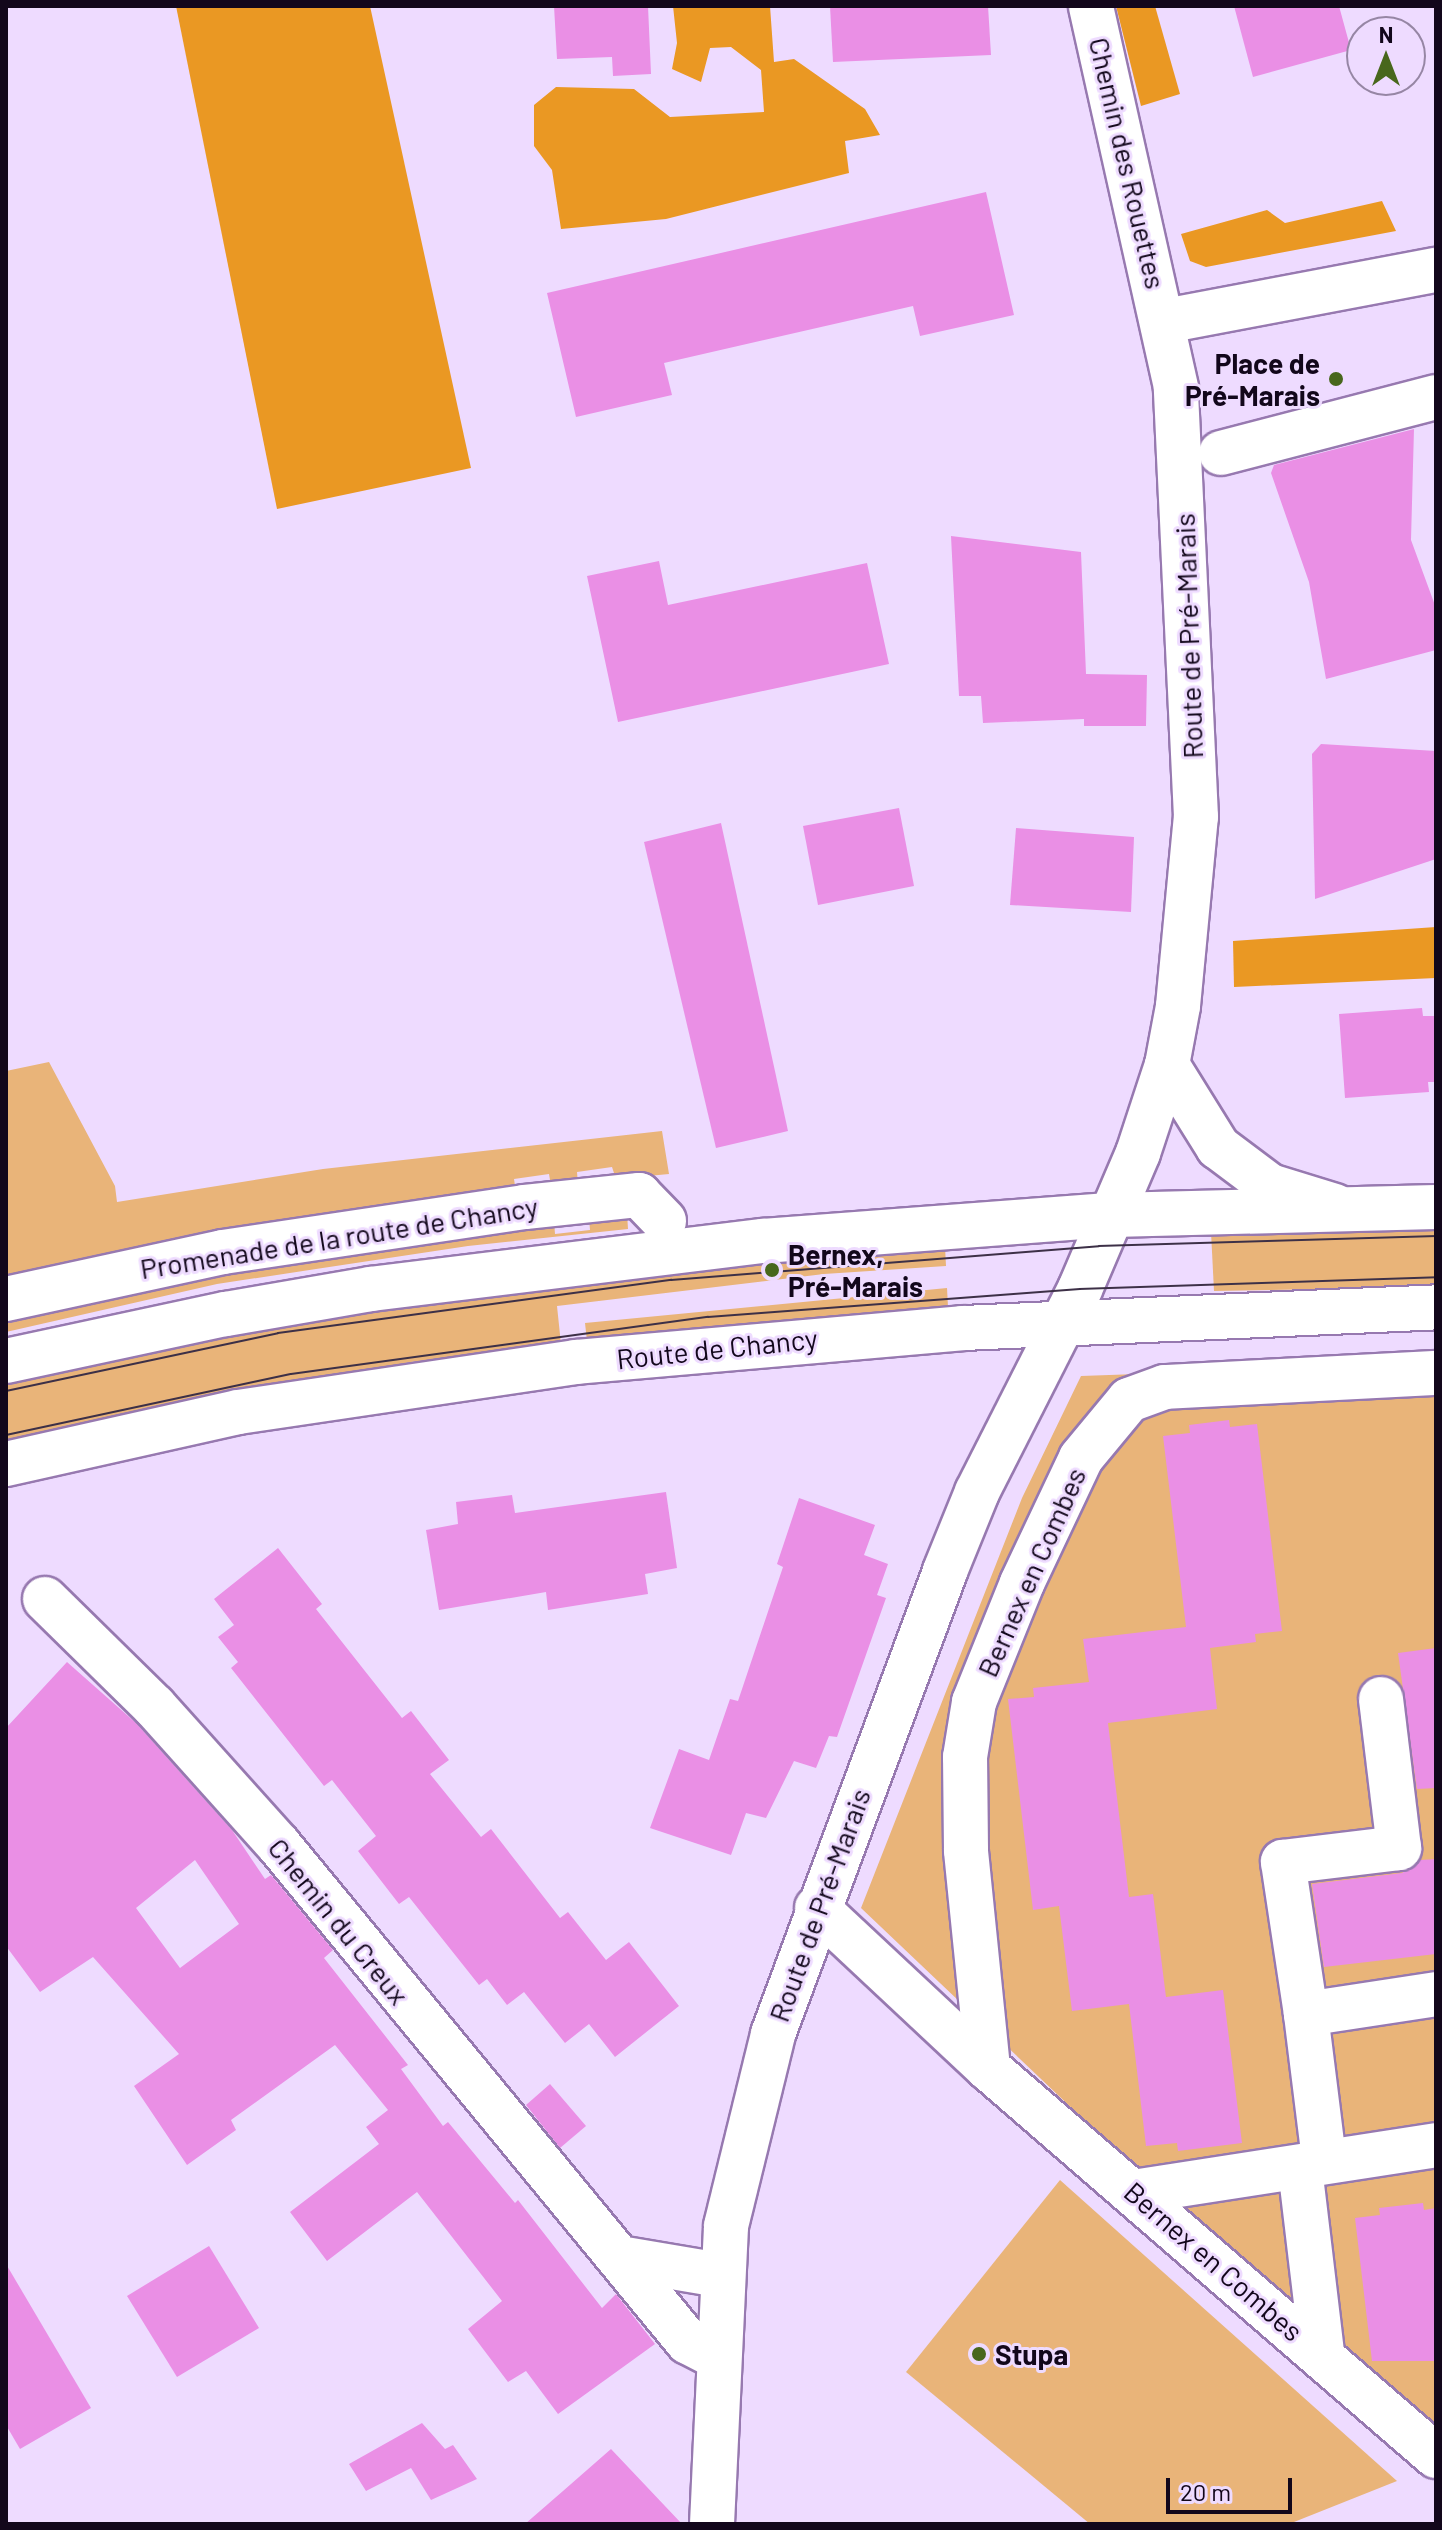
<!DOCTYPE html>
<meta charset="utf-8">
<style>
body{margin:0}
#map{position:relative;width:1442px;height:2530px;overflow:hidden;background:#eedbff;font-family:Barlow,sans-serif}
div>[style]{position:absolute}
.green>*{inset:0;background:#e9b479}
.forest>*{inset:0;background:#ea9823}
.building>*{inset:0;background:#ea8fe5}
.roads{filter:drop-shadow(2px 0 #9779b0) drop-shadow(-2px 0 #9779b0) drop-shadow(0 2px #9779b0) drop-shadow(0 -2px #9779b0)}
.minor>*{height:44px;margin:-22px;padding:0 22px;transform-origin:22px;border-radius:22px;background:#fff}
.major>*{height:44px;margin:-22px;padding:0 22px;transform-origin:22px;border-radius:22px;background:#fff}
.tram>*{height:2px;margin:-1px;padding:0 1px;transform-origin:1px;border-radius:1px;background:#3d3047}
.dots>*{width:22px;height:22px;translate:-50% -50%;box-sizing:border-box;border:4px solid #eedbff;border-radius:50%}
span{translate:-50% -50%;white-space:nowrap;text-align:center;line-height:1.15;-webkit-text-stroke:6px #eedbff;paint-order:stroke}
.street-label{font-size:28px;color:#12071b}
.poi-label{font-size:28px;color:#12071b;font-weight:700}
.right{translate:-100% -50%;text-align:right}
.left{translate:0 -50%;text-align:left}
.frame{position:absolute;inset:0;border:8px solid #12071b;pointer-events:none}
.north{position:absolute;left:1346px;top:16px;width:80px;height:80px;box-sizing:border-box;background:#eedbff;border:2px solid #9686a4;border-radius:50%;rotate:0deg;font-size:22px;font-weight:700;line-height:32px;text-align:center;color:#12071b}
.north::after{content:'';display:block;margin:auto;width:28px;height:36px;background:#48671c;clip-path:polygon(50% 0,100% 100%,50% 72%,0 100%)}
.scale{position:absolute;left:1166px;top:2478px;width:126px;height:36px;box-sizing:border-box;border:4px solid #12071b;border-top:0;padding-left:10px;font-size:24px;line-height:28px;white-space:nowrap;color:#12071b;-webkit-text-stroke:6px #eedbff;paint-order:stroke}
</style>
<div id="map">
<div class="green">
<div style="clip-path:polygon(49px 1062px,115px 1186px,117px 1202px,323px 1169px,662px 1131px,669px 1174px,616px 1179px,612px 1167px,577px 1172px,578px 1184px,551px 1186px,549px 1174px,514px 1179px,516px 1192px,6px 1282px,6px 1071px)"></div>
<div style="clip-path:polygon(627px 1213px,628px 1229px,468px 1246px,217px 1284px,6px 1332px,6px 1316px,115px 1290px,554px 1221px,555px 1234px,590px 1230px,589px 1218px)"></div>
<div style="clip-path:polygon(1436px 1227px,1436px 1287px,1214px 1291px,1211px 1232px)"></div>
<div style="clip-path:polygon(945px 1246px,946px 1266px,824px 1274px,557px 1306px,561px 1344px,411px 1362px,213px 1396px,6px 1444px,6px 1381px,317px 1317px,688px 1269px)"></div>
<div style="clip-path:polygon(947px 1288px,948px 1307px,587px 1341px,585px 1323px)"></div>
<div style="clip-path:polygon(1436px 1356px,1436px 2432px,1118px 2152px,861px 1908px,1022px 1498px,1081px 1376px,1277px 1369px,1277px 1357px)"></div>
<div style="clip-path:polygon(1060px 2180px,1397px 2481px,1289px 2524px,1090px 2524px,906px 2372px)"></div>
</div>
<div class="forest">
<div style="clip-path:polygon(176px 6px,370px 6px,471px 468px,277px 509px)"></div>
<div style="clip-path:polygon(673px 6px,770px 6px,774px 62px,794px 59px,865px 109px,880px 135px,845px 141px,849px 173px,666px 219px,561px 229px,552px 170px,534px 146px,534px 105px,556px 87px,634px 89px,670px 117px,764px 112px,761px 70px,731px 47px,710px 48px,701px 82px,672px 69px,677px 43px)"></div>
<div style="clip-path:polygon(1116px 6px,1155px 6px,1180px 94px,1141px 106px)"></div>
<div style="clip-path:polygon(1382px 201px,1396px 231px,1206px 267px,1190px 261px,1181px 234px,1267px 210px,1285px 223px)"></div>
<div style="clip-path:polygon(1436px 927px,1436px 978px,1234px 987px,1233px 941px)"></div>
</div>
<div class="building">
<div style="clip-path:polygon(554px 6px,648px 6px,651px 74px,613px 76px,612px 57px,557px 59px)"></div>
<div style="clip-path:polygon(830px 6px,988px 6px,991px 55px,833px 62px)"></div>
<div style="clip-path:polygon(1234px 6px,1339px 6px,1351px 50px,1253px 77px)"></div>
<div style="clip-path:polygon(986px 192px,1014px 315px,920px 336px,913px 306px,664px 363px,672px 395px,576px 417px,547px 293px)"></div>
<div style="clip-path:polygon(1414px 429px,1411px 540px,1436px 608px,1436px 650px,1326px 679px,1309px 582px,1271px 473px,1274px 465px)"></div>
<div style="clip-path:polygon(951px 536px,1081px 552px,1086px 674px,1147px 675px,1146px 726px,1084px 726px,1084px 719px,983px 723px,981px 696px,959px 696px)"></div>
<div style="clip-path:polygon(659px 561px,668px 605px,867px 563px,889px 664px,618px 722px,587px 576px)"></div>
<div style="clip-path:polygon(1321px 744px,1436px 751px,1436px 859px,1315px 899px,1312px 754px)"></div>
<div style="clip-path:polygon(899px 808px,914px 886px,818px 905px,803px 826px)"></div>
<div style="clip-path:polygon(721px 823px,788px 1131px,716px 1148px,644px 842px)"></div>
<div style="clip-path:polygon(1016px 828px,1134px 837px,1131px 912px,1010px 905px)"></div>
<div style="clip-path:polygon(1422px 1008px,1423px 1016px,1436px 1016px,1436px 1082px,1428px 1082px,1429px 1092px,1345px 1098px,1339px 1014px)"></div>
<div style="clip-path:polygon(1229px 1420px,1230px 1427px,1257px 1424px,1282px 1631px,1255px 1634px,1256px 1642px,1210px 1648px,1217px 1709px,1108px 1723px,1129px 1897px,1153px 1894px,1166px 1997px,1223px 1990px,1242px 2143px,1178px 2151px,1177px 2143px,1146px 2146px,1129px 2004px,1072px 2011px,1059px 1906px,1033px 1910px,1008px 1699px,1034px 1697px,1033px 1688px,1089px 1682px,1083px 1639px,1186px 1627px,1163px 1436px,1190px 1433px,1189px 1425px)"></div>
<div style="clip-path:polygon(666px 1492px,677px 1568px,645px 1574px,648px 1594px,548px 1610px,546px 1592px,439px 1610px,426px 1530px,458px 1524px,456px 1502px,512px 1495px,515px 1513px)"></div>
<div style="clip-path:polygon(799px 1498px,875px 1525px,864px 1555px,888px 1564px,877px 1595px,886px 1598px,837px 1737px,829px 1736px,816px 1768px,794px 1761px,766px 1818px,746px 1813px,731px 1855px,650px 1828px,679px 1749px,709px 1760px,730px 1699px,738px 1701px,783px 1567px,777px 1564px)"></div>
<div style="clip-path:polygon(278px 1548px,322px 1604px,316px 1609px,402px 1718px,411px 1711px,449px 1760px,430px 1774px,481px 1837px,491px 1829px,560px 1918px,568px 1912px,606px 1960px,629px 1942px,679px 2006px,615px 2057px,589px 2024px,565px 2043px,524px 1992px,507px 2005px,487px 1979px,479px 1985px,409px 1897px,399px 1904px,358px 1851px,376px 1836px,332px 1780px,324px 1786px,231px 1668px,238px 1662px,218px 1637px,234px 1625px,214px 1599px)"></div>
<div style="clip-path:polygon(1436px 1648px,1436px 1788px,1417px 1789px,1398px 1653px)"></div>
<div style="clip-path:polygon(evenodd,67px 1662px,136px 1723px,232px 1830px,265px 1879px,271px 1875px,333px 1950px,324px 1958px,408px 2065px,401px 2069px,443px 2126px,448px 2122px,515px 2203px,518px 2200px,602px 2308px,616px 2294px,655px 2344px,558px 2414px,526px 2371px,508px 2382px,468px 2329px,502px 2301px,417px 2192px,327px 2261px,290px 2212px,379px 2144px,366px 2127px,388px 2110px,335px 2045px,231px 2120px,236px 2130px,187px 2165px,134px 2086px,179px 2054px,93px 1957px,40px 1992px,6px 1946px,6px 1728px,67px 1662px,195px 1860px,239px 1924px,180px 1968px,136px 1908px,195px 1860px)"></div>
<div style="clip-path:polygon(1436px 1859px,1436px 1954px,1324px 1967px,1312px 1884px,1402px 1873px,1420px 1860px)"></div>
<div style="clip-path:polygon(550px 2084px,586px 2126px,560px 2148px,526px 2105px)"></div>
<div style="clip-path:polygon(1423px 2203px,1424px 2210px,1436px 2208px,1436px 2361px,1372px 2361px,1355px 2218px,1380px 2215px,1379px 2208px)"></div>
<div style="clip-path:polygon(209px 2246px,259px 2328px,177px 2377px,127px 2296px)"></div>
<div style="clip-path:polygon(6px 2264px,91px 2408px,20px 2449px,6px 2425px)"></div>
<div style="clip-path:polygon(422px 2423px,445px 2449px,453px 2445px,477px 2479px,431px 2500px,411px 2468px,366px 2491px,349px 2464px)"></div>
<div style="clip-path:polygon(611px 2449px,682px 2524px,525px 2524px,563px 2491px)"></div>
</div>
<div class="roads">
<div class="minor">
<div style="left:1165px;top:321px;width:276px;rotate:-10.7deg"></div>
<div style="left:1221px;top:453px;width:222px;rotate:-14.6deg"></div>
<div style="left:1167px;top:1065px;width:97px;rotate:58.1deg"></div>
<div style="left:1218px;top:1147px;width:65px;rotate:36.9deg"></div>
<div style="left:1270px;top:1186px;width:68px;rotate:17.1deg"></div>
<div style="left:6px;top:1299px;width:222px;rotate:-12.2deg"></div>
<div style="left:223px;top:1252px;width:305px;rotate:-8.5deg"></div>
<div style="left:525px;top:1207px;width:115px;rotate:-6deg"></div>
<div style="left:639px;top:1195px;width:36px;rotate:46deg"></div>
<div style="left:45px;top:1599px;width:153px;rotate:44.5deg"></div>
<div style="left:154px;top:1706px;width:186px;rotate:48.1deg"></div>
<div style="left:278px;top:1844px;width:645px;rotate:50.54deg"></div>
<div style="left:688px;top:2342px;width:31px;rotate:27deg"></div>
<div style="left:817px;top:1908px;width:234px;rotate:43.1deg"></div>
<div style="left:988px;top:2068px;width:593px;rotate:40.89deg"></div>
<div style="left:1306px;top:2014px;width:154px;rotate:-98.6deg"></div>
<div style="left:1283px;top:1862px;width:117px;rotate:-6.9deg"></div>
<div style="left:1399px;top:1848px;width:150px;rotate:-96.9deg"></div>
<div style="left:988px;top:2068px;width:219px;rotate:-95.8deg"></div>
<div style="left:966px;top:1850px;width:93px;rotate:-90.6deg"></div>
<div style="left:965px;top:1757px;width:56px;rotate:-80.7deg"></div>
<div style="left:974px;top:1702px;width:128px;rotate:-68deg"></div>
<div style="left:1022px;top:1583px;width:138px;rotate:-64.7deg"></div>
<div style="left:1081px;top:1458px;width:75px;rotate:-50.4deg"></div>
<div style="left:1129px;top:1400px;width:38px;rotate:-20deg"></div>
<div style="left:1165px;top:1387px;width:271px;rotate:-3deg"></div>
<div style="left:1324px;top:2159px;width:146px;rotate:-97.1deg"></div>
<div style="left:1306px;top:2014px;width:132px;rotate:-8.7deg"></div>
<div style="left:1300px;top:2168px;width:185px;rotate:83.2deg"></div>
<div style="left:1134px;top:2192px;width:306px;rotate:-8.8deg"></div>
<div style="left:619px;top:2258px;width:102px;rotate:9.6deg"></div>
<div style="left:712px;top:2524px;width:298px;rotate:-87.3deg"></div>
<div style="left:726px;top:2226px;width:198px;rotate:-76.2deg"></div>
<div style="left:773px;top:2034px;width:494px;rotate:-69.6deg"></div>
<div style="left:945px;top:1571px;width:85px;rotate:-67.9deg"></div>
<div style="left:977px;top:1492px;width:228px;rotate:-63.1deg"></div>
<div style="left:1080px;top:1289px;width:148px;rotate:-66.9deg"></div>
<div style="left:1138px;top:1153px;width:93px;rotate:-71.8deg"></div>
<div style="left:1167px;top:1065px;width:60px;rotate:-79.4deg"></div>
<div style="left:1178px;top:1006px;width:190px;rotate:-84.6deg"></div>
<div style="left:1196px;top:817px;width:430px;rotate:-92.7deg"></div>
<div style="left:1176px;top:387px;width:390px;rotate:-102.6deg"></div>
</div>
<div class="major">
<div style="left:6px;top:1361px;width:225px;rotate:-12.1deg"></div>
<div style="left:226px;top:1314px;width:147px;rotate:-9.8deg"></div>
<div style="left:371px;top:1289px;width:395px;rotate:-7deg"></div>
<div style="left:763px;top:1241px;width:350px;rotate:-4.3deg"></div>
<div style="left:1112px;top:1215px;width:324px;rotate:-1.4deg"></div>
<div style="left:6px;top:1464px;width:238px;rotate:-12.6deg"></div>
<div style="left:238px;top:1412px;width:342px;rotate:-8.4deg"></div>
<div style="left:576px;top:1362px;width:388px;rotate:-5deg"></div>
<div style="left:963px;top:1328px;width:473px;rotate:-2.5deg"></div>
</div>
</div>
<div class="tram">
<div style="left:6px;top:1391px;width:278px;rotate:-12deg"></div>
<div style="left:278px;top:1333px;width:397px;rotate:-7.7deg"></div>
<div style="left:671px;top:1280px;width:429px;rotate:-4.5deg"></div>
<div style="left:1099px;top:1246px;width:337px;rotate:-1.7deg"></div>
<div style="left:6px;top:1435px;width:291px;rotate:-12.1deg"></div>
<div style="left:291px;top:1374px;width:421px;rotate:-7.8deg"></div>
<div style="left:708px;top:1317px;width:373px;rotate:-4.3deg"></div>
<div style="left:1080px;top:1289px;width:356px;rotate:-1.9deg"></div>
</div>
<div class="dots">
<div style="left:1336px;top:379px;background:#48671c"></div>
<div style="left:772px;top:1270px;background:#48671c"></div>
<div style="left:979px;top:2354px;background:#48671c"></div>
</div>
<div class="street-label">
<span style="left:1128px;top:163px;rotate:77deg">Chemin des Rouettes</span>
<span style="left:1188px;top:636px;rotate:-92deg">Route de Pré-Marais</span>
<span style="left:339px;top:1237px;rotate:-9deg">Promenade de la route de Chancy</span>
<span style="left:717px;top:1348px;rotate:-6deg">Route de Chancy</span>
<span style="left:1031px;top:1572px;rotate:-66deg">Bernex en Combes</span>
<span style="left:819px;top:1905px;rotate:-70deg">Route de Pré-Marais</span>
<span style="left:339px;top:1921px;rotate:51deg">Chemin du Creux</span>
<span style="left:1214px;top:2261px;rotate:41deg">Bernex en Combes</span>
</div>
<div class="poi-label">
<span class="right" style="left:1320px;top:379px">Place de<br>Pré-Marais</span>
<span class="left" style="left:788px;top:1270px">Bernex,<br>Pré-Marais</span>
<span class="left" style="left:995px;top:2354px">Stupa</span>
</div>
<div class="frame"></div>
<div class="north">N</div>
<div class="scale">20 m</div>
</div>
